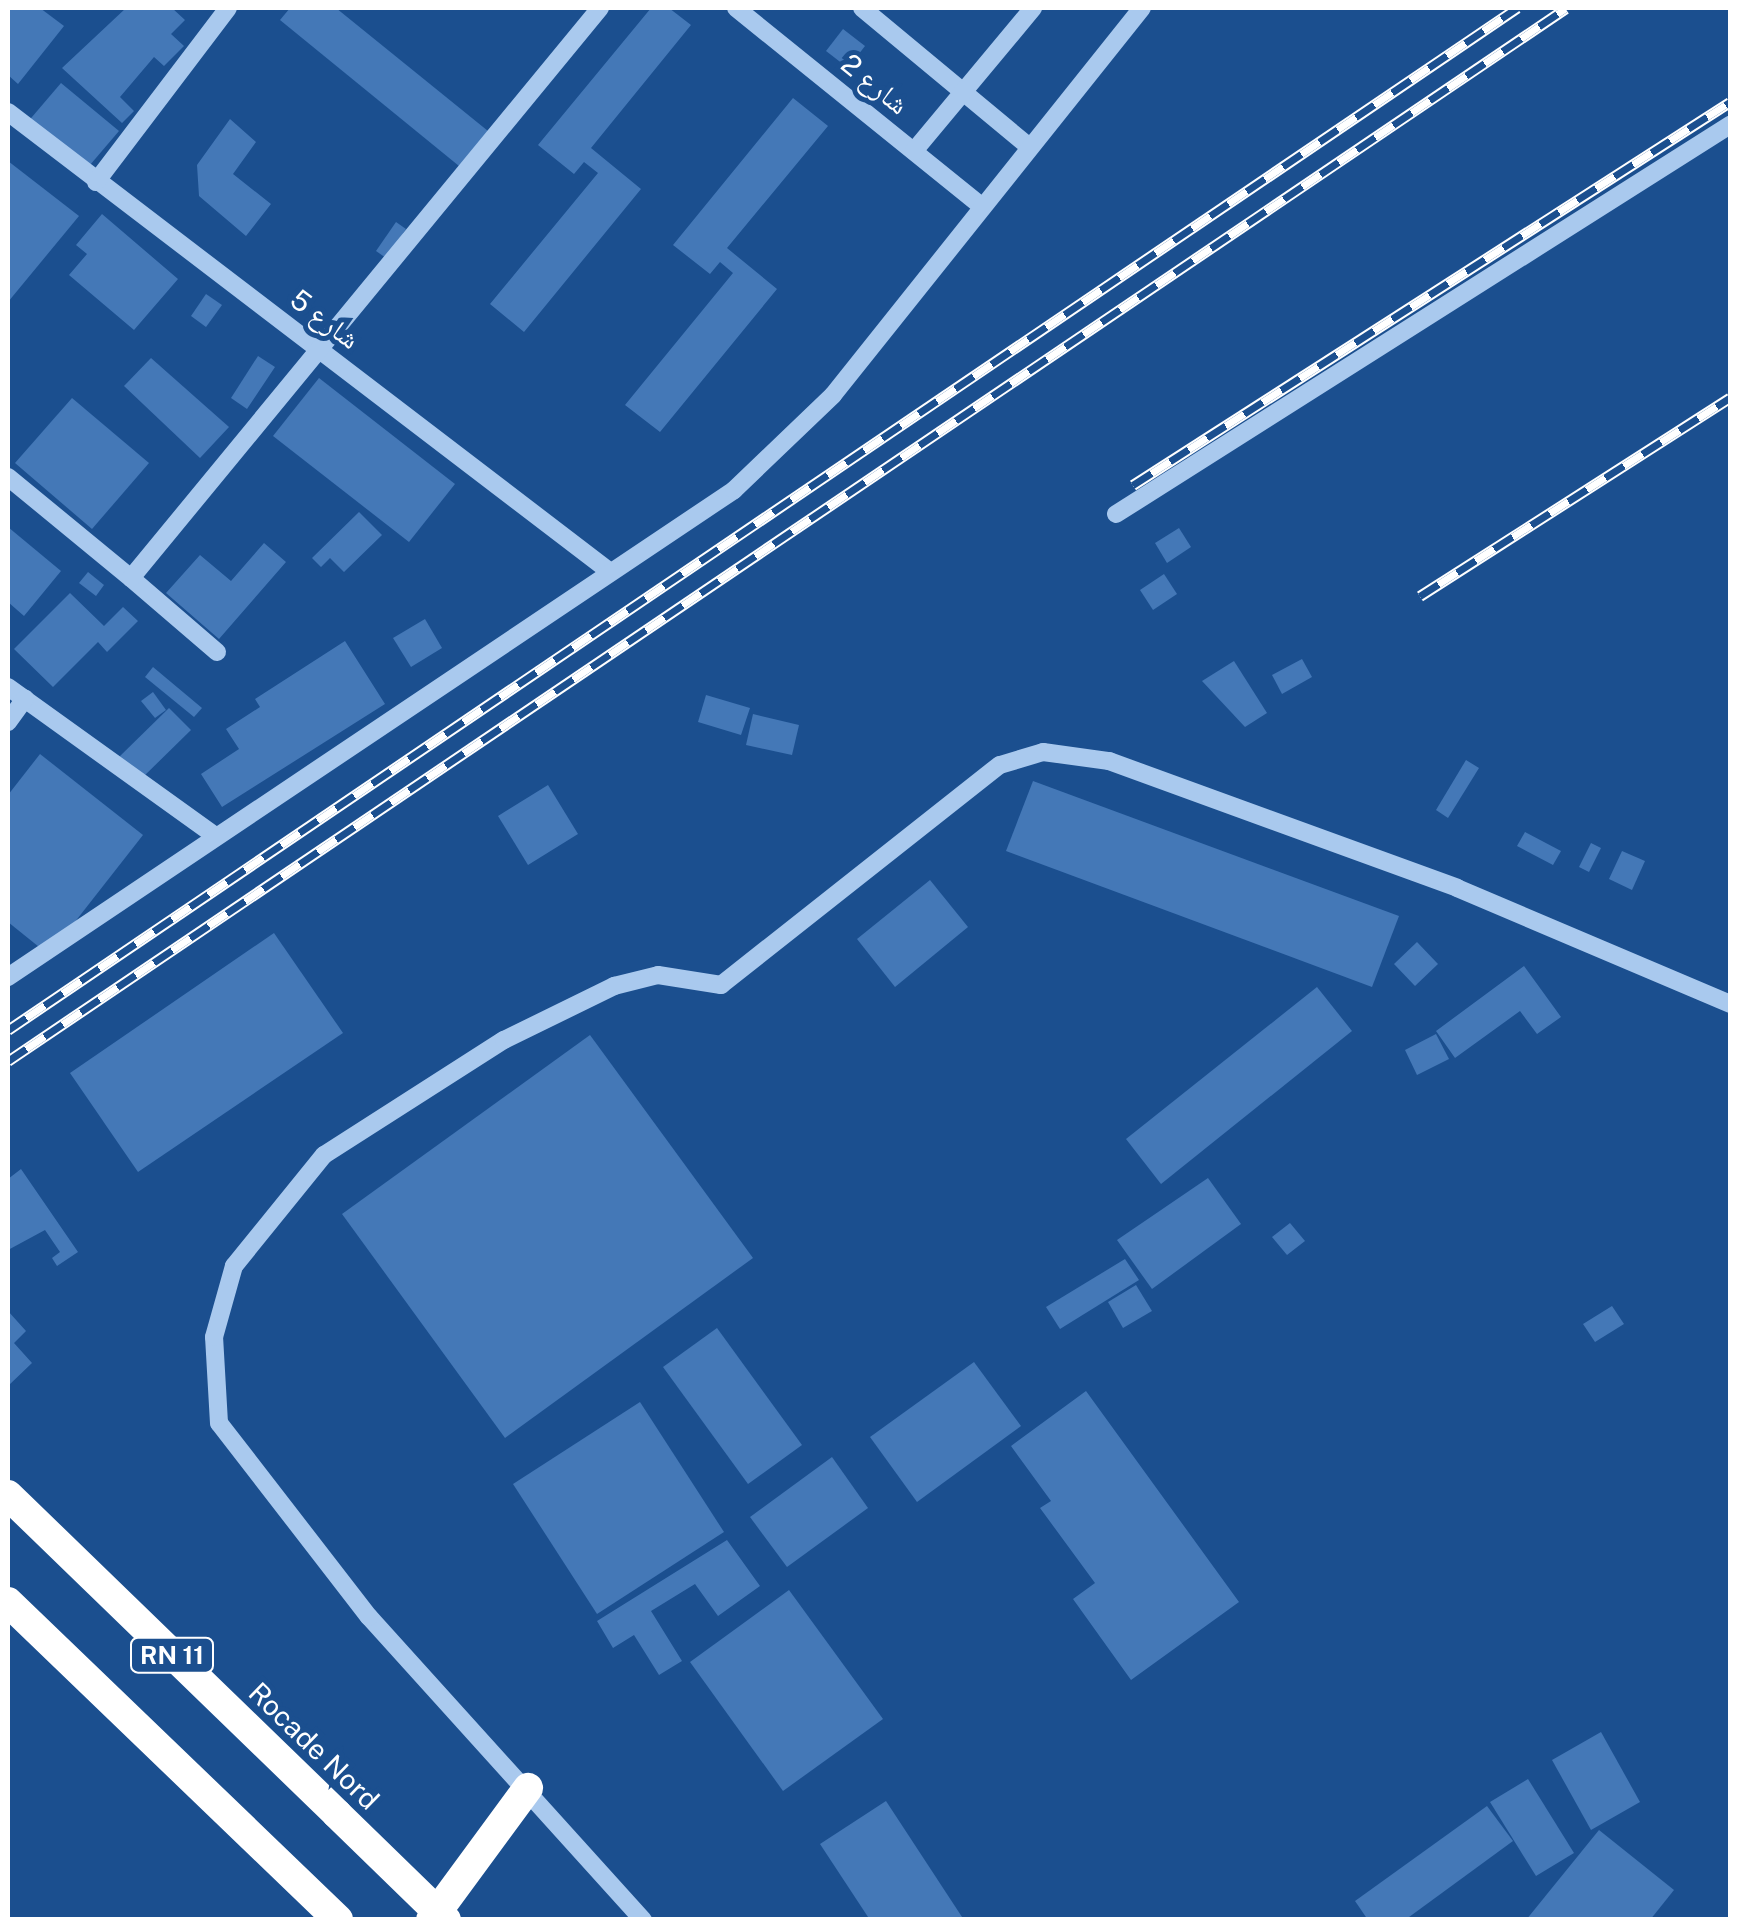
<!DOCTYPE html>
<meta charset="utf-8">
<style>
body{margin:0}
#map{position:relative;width:1738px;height:1927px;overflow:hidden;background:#1b4f8f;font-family:"Public Sans","Noto Naskh Arabic",sans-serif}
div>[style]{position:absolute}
.building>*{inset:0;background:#4478b7}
.minor>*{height:18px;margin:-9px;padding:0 9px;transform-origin:9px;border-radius:9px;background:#a9c9ee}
.highway>*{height:30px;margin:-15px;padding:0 15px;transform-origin:15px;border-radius:15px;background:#fff}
.rail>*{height:11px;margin-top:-5.5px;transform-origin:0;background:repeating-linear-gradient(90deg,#1b4f8f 0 22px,#fff 0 44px);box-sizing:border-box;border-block:2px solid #fff}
.highway-bridge>*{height:30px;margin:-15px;padding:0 15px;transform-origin:15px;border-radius:15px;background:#fff}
span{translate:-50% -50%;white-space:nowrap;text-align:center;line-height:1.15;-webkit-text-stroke:10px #1b4f8f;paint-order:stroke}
.shield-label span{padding:2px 8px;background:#1b4f8f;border:2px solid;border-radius:8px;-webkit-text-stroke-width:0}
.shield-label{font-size:25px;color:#fff;font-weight:700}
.street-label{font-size:28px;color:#fff}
.frame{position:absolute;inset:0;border:10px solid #fff;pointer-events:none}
</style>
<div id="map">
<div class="building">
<div style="clip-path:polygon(8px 8px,40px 8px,64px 26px,18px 84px,8px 75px)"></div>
<div style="clip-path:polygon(126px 8px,172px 8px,185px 20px,171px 34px,184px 46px,164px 66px,154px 57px,120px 97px,134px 111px,122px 123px,62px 68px)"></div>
<div style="clip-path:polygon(290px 8px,336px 8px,488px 131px,459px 166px,280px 20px)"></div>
<div style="clip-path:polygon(651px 8px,669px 8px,691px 25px,591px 148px,641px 189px,524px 332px,490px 304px,598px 173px,584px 162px,574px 174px,538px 145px)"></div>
<div style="clip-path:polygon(843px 29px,865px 46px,848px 68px,826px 51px)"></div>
<div style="clip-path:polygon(61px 83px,119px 131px,84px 172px,26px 124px)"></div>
<div style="clip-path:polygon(793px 98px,828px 126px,727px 248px,777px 289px,660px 432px,625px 405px,733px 273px,720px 262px,710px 274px,673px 245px)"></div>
<div style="clip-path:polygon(230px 119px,256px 142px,233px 174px,271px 204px,246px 236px,199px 196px,197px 165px)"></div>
<div style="clip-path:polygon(8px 161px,79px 216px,8px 302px)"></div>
<div style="clip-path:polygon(102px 214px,178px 279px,134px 330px,69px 275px,87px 254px,76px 245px)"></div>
<div style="clip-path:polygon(396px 222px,406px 229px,386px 258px,376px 251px)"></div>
<div style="clip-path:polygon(206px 294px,222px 305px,206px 327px,191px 316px)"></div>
<div style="clip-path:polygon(258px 356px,275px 367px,247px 409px,231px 398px)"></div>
<div style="clip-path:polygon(151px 358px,229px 427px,200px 458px,124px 386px)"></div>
<div style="clip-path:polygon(319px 378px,455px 484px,409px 542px,273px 436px)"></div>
<div style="clip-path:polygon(72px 398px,149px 463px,92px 529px,15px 463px)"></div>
<div style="clip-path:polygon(359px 512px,382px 535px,344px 572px,330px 558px,321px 567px,312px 558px)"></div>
<div style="clip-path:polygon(8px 527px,61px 571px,24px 616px,8px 602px)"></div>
<div style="clip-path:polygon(1179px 528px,1191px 547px,1167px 563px,1155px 543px)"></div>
<div style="clip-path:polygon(264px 543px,286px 562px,219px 639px,166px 593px,200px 555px,231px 581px)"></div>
<div style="clip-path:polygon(88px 572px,104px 585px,96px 596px,79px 583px)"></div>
<div style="clip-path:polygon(1164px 574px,1177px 594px,1153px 610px,1140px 590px)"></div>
<div style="clip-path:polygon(70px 593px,104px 626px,123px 607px,138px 621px,107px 652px,98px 642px,53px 687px,14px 649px)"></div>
<div style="clip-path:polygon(425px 619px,442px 648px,411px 667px,393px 638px)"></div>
<div style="clip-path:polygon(345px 641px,385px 704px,222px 807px,201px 774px,239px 749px,226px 729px,260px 707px,255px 699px)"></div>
<div style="clip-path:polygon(1302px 659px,1312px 677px,1282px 694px,1272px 675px)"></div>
<div style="clip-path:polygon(1234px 661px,1267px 713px,1245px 727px,1202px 681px)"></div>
<div style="clip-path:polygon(153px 667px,202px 708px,194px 717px,145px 677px)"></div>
<div style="clip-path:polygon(153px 692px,166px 710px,155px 718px,141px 701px)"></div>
<div style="clip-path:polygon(706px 695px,750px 708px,741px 735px,698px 722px)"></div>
<div style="clip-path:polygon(169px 708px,191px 730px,140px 780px,118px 758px)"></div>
<div style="clip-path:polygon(753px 714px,799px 725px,792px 755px,746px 745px)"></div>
<div style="clip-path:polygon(40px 754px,143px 835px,49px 955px,8px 922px,8px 795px)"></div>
<div style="clip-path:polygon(1466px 760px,1479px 768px,1448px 818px,1436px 810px)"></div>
<div style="clip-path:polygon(1033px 781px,1399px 916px,1372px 987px,1006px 851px)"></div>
<div style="clip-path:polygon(548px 785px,578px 834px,528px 865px,498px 816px)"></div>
<div style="clip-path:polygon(1525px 832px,1561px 851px,1553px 865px,1517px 846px)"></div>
<div style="clip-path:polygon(1591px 843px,1601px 848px,1589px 872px,1579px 867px)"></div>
<div style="clip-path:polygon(1622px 851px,1645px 861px,1632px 890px,1609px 879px)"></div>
<div style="clip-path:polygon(930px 880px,968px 927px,895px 987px,857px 939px)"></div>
<div style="clip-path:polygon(274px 933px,343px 1033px,138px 1172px,70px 1073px)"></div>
<div style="clip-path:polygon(1417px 942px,1438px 964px,1415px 986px,1394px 964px)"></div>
<div style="clip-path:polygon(1524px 966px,1561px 1017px,1537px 1034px,1520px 1011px,1455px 1058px,1436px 1031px)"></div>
<div style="clip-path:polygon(1317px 987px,1352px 1031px,1161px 1184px,1126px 1139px)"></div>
<div style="clip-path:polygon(1436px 1034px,1449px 1059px,1417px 1075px,1405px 1050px)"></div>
<div style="clip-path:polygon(590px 1035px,753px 1258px,505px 1438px,342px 1214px)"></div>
<div style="clip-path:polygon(21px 1169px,78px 1252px,57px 1266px,52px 1258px,60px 1252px,45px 1230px,8px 1250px,8px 1179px)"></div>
<div style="clip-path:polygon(1208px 1178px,1241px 1224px,1152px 1289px,1117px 1240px)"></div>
<div style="clip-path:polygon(1290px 1223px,1305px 1241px,1287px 1255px,1272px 1237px)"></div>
<div style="clip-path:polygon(1125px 1259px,1139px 1280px,1060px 1329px,1046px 1307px)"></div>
<div style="clip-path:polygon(1136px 1285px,1152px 1311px,1123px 1328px,1108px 1302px)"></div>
<div style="clip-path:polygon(1612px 1306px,1624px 1324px,1595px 1342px,1583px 1324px)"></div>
<div style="clip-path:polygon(8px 1311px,26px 1331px,14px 1343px,32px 1363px,8px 1386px)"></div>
<div style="clip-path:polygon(717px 1328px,802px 1445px,748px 1484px,663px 1367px)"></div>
<div style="clip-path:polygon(974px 1362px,1021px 1426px,917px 1502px,870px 1437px)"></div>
<div style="clip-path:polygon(1086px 1391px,1239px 1602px,1131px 1680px,1073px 1599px,1095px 1583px,1040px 1508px,1051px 1501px,1011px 1446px)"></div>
<div style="clip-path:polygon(640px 1402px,724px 1532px,597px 1614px,513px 1484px)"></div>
<div style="clip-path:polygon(832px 1457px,868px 1508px,787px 1567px,750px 1517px)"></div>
<div style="clip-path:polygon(727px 1540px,760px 1586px,718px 1616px,695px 1584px,651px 1611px,682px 1661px,659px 1675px,634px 1635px,613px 1648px,597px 1621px)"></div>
<div style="clip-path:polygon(789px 1590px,883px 1719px,783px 1791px,690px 1662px)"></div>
<div style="clip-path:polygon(1601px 1732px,1640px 1802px,1591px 1830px,1552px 1760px)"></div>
<div style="clip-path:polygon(1528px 1779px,1574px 1853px,1536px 1876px,1490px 1802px)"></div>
<div style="clip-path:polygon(886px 1801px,964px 1920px,870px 1920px,820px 1844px)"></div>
<div style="clip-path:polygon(1487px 1806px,1513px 1841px,1405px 1920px,1368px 1920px,1355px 1901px)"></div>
<div style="clip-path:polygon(1599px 1830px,1674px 1890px,1650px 1920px,1526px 1920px)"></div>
</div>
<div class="minor">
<div style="left:736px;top:8px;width:312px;rotate:38.9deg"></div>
<div style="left:862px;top:8px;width:216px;rotate:39.7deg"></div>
<div style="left:8px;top:112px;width:756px;rotate:37.37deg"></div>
<div style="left:914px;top:151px;width:186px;rotate:-50.2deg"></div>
<div style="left:96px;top:182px;width:218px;rotate:-52.8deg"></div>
<div style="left:8px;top:477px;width:159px;rotate:39.4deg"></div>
<div style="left:1116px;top:514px;width:727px;rotate:-32.36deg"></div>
<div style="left:217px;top:652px;width:113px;rotate:-139.3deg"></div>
<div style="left:131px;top:578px;width:738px;rotate:-50.55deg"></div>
<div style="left:8px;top:687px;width:255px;rotate:35.7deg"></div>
<div style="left:8px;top:722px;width:29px;rotate:-54deg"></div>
<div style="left:8px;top:977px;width:874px;rotate:-33.85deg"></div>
<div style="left:734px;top:490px;width:137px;rotate:-43.8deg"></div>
<div style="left:833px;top:395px;width:495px;rotate:-51.4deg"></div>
<div style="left:643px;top:1920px;width:409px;rotate:-132.1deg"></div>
<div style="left:369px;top:1617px;width:245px;rotate:-127.7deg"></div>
<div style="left:219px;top:1423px;width:86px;rotate:-93.3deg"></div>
<div style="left:214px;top:1337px;width:74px;rotate:-74.3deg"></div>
<div style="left:234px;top:1266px;width:143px;rotate:-51deg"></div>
<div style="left:324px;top:1155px;width:214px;rotate:-32.6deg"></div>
<div style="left:504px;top:1040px;width:123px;rotate:-26.1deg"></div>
<div style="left:614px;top:986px;width:45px;rotate:-14deg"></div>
<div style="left:658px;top:975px;width:64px;rotate:9deg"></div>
<div style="left:721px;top:985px;width:355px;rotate:-38.3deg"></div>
<div style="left:1000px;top:765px;width:45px;rotate:-16.8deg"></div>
<div style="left:1043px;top:752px;width:67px;rotate:7.8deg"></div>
<div style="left:1109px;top:761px;width:370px;rotate:20deg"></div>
<div style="left:1457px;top:888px;width:297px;rotate:23deg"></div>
</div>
<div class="highway">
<div style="left:8px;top:1495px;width:458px;rotate:44.1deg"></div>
<div style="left:8px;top:1602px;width:458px;rotate:43.9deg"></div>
<div style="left:431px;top:1920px;width:164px;rotate:-53.7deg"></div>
</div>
<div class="rail">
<div style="left:1133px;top:485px;width:709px;rotate:-32.68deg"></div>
<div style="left:1420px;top:596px;width:368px;rotate:-32.6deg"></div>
<div style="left:8px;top:1030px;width:1823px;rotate:-34.11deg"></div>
<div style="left:8px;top:1061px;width:1880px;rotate:-34.05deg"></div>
</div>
<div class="highway-bridge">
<div style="left:337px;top:1814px;width:152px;rotate:44.2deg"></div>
</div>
<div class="shield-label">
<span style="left:172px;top:1655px">RN 11</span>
</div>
<div class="street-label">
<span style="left:875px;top:84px;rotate:39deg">شارع 2</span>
<span style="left:325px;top:319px;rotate:37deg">شارع 5</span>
<span style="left:314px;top:1746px;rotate:44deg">Rocade Nord</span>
</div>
<div class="frame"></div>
</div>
